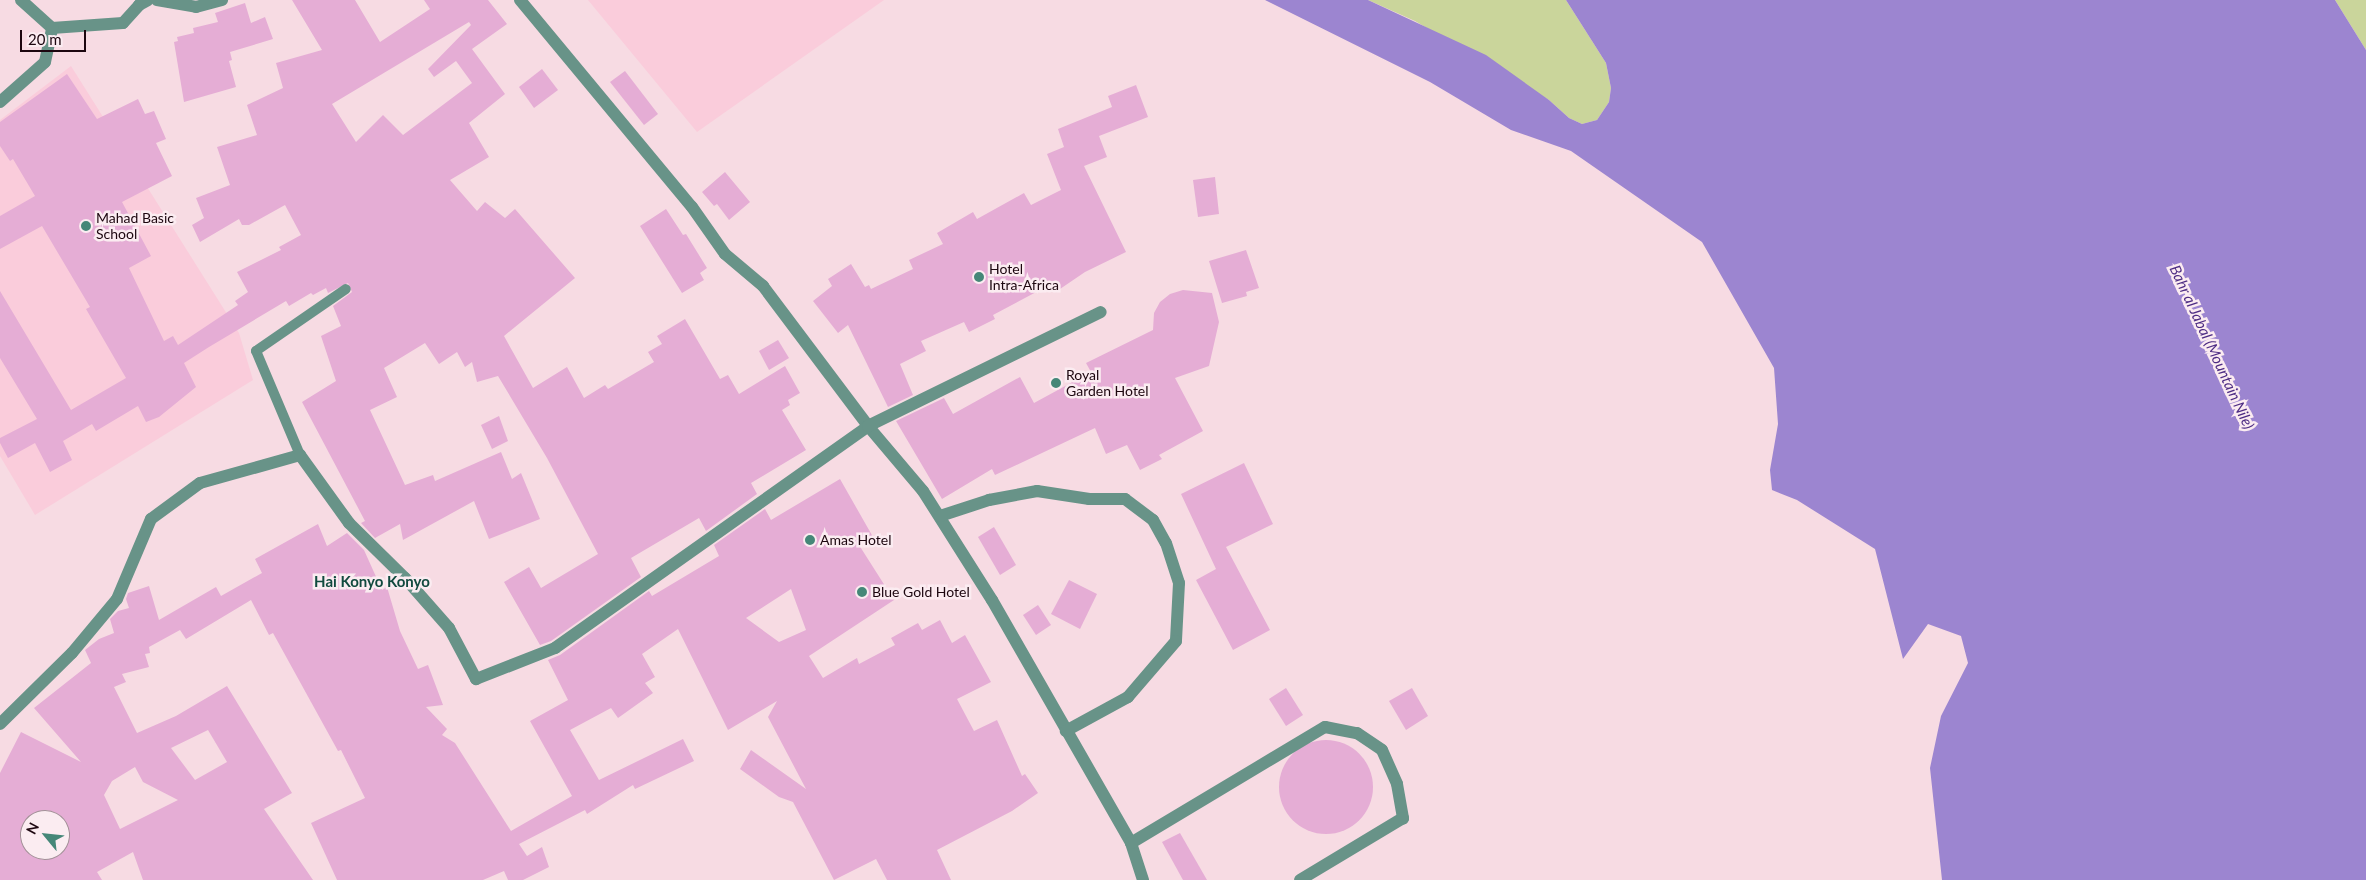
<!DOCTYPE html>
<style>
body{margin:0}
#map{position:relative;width:2366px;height:880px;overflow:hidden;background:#f7dbe3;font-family:Lato,sans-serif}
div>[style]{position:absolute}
.built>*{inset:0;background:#faccdb}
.green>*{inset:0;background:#cad59b}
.water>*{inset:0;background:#9c85d0}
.building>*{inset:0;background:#e5add5}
.round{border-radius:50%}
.service>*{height:10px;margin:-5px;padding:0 5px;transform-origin:5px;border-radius:5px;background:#689388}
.minor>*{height:12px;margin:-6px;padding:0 6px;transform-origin:6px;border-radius:6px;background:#689388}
.dots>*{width:14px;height:14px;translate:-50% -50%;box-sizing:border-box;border:2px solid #fbecf1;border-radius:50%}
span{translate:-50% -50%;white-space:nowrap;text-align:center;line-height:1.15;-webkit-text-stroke:5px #fbecf1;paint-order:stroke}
.poi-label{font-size:14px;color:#1c060f}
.left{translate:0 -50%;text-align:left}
.water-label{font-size:15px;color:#4e2d84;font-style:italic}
.neighbourhood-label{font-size:15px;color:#124a3f;font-weight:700}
.north{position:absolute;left:20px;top:810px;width:50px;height:50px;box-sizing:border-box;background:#fbecf1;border:1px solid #a29097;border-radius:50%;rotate:298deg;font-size:14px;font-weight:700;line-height:20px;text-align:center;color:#1c060f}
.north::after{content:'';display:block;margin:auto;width:18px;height:22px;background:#458778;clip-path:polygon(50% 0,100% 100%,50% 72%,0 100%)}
.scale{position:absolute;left:20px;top:30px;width:66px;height:22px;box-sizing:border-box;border:2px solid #1c060f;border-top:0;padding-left:6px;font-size:15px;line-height:18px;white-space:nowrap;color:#1c060f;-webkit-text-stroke:4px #fbecf1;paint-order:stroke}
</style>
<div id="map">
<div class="built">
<div style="clip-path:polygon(588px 0,884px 0,697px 132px)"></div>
<div style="clip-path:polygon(71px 66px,239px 333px,253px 380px,35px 515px,0 456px,0 120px)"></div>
</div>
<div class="green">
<div style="clip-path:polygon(1368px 0,1566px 0,1606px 63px,1611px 88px,1609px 102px,1597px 120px,1582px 124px,1569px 118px,1549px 100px,1415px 21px)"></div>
<div style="clip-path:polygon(2335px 0,2366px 0,2366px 50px)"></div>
</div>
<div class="water">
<div style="clip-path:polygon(1265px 0,1368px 0,1486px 55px,1549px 100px,1569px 118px,1582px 124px,1597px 120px,1609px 102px,1611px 88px,1606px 63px,1566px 0,2335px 0,2366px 50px,2366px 880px,1942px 880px,1930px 768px,1941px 716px,1968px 663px,1961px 636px,1928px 624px,1903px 659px,1875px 549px,1797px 500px,1772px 490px,1770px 470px,1778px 424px,1774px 368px,1702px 242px,1571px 151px,1511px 130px,1430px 82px)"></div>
</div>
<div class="building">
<div style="clip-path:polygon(evenodd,292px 0,355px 0,380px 42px,430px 9px,424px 0,488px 0,507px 24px,472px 49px,505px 94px,469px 123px,489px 157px,450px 180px,477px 211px,485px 202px,505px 218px,515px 209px,575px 278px,504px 336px,533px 388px,567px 367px,584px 398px,605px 385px,608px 389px,654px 362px,648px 352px,662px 344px,657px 336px,685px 319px,720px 379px,728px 375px,739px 394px,785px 366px,800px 393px,788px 400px,790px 405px,782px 410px,806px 450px,751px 483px,757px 494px,706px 531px,699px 518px,631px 558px,641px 577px,551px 641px,540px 645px,504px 582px,529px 567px,541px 588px,598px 554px,547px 458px,498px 376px,477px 382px,472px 362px,465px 367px,457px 352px,439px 364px,425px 343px,384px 368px,397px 397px,370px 410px,405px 485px,433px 475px,435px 481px,501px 452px,512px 479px,521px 473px,540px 519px,489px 539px,474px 501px,403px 540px,400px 524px,375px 538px,361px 523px,365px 521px,302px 402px,336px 381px,321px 336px,341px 326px,333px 306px,352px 292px,348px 283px,328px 293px,326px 288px,313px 295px,311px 293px,289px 306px,286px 301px,209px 347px,184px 363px,196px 387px,159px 417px,146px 422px,138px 406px,96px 431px,92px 424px,63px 441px,72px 460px,50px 472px,35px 443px,8px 458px,0 443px,0 438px,37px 419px,0 358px,0 291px,71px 410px,126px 378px,86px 309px,90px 307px,42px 226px,0 249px,0 216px,35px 196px,13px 159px,10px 161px,0 146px,0 122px,67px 74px,97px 119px,138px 99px,145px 114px,154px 111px,166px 139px,156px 143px,172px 176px,122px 202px,151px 256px,129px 268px,164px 341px,173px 336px,178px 345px,238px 305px,235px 301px,248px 292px,237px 272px,281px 250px,279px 247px,301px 235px,285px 205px,249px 225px,242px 225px,239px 219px,200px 242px,192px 225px,204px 218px,196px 198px,230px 185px,217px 147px,257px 135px,247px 105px,283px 88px,276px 63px,322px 50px,292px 0,469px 22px,471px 25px,428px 69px,434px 77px,456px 61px,472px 83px,403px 135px,383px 115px,356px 142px,332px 104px,469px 22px)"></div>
<div style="clip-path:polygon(245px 3px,251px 23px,265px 17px,273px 39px,230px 52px,232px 60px,229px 61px,236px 87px,184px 102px,174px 42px,178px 41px,177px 37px,194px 33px,193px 28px,218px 22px,215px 13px)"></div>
<div style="clip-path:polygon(542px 69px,558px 90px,534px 108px,519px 87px)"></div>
<div style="clip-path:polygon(625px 71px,658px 114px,644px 125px,610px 82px)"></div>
<div style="clip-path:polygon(1136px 85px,1148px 117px,1099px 136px,1107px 157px,1084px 166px,1126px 252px,1085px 272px,1060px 289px,1057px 284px,1041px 292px,1040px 290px,993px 315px,995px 319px,969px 332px,964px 322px,921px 341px,926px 351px,900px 364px,913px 395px,888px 407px,848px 325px,838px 333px,813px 301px,832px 286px,828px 279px,851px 264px,865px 287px,869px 285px,871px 289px,913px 269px,909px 260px,943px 244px,937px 233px,973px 212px,977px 219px,1024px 193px,1031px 205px,1061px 190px,1047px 154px,1064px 147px,1058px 129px,1112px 107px,1108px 96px)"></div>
<div style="clip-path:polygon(725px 172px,750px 202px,729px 220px,717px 204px,714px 206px,702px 192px)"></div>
<div style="clip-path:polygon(1215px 177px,1219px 214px,1198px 217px,1193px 180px)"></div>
<div style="clip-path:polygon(666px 209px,683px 235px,686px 234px,707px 268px,700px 273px,704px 280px,682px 293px,640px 226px)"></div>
<div style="clip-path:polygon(1246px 250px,1259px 288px,1246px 292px,1247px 296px,1222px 303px,1209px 261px)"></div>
<div style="clip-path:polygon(1183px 290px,1212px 293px,1219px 322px,1209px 366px,1175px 378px,1203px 431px,1159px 455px,1162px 459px,1140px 470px,1127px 445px,1106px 454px,1095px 428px,995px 475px,992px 469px,942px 499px,896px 421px,944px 398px,953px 414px,1020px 377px,1034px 403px,1091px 372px,1086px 363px,1153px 330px,1154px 313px,1160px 302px,1170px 294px)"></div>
<div style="clip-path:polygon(778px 340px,789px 358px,769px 370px,759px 351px)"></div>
<div style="clip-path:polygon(499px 416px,508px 441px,492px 449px,481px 425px)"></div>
<div style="clip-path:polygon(1244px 463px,1273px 524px,1226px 547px,1270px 630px,1233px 650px,1196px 580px,1216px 569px,1181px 494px)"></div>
<div style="clip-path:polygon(evenodd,840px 479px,873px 537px,859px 545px,894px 600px,809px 656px,823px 678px,857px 658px,859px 664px,895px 645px,891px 638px,918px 623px,922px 630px,940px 620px,952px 643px,965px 635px,991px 682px,957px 699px,974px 731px,997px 720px,1022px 776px,1025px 774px,1038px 793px,1012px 811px,937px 850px,951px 880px,887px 880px,876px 859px,834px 880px,793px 802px,779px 797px,740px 769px,751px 750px,806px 789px,768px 717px,777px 701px,728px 730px,678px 629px,642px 654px,655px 677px,645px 683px,653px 693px,618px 718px,611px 708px,570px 730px,599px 780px,683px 739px,694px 761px,635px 789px,633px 785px,587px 814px,585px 810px,519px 844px,527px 856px,542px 847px,549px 867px,523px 880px,508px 880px,504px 871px,483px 880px,337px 880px,311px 823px,365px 798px,341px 750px,338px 751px,273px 633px,269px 635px,251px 600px,186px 639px,180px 630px,149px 647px,150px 653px,145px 654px,149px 667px,122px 674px,126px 682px,114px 687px,137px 733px,176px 716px,227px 686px,292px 793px,264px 809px,313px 880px,143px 880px,133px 852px,97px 872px,102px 880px,0 880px,0 773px,21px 732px,81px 762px,34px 708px,91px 663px,85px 650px,99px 639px,114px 633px,110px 619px,118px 611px,129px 608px,126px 599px,128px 593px,149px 586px,159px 620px,216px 587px,221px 596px,262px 573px,255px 559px,318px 524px,327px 546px,347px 533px,364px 550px,382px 590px,387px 587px,400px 631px,418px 669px,428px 665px,443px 705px,426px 707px,447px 729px,442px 735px,455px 743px,511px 831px,572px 796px,530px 721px,568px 700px,548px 660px,560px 655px,649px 591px,652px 596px,719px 556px,714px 545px,765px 509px,771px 520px,840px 479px,791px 589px,806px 630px,779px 642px,746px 618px,791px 589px,840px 479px,208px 730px,227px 762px,195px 780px,171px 748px,208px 730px,840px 479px,135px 767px,143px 782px,178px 800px,120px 829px,104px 795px,112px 781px,135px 767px,840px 479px,30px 820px,60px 820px,60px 850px,30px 850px,30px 820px)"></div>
<div style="clip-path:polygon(994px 527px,1016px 565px,1000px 575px,978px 537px)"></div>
<div style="clip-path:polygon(1069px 580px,1097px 594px,1080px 629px,1051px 614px)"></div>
<div style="clip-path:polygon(1038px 605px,1051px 625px,1036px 635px,1023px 615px)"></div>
<div style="clip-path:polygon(1286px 688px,1303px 715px,1286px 726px,1269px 699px)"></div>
<div style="clip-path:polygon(1412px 688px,1428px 716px,1406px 730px,1389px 701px)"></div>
<div class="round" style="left:1279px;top:740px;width:94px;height:94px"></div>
<div style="clip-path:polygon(1180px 833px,1207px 880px,1183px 880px,1162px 842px)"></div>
</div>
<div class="service">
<div style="left:300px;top:455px;width:113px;rotate:-112.9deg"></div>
<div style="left:256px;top:351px;width:109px;rotate:-34.6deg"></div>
</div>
<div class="minor">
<div style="left:21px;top:0;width:42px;rotate:42.1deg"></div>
<div style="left:52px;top:28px;width:71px;rotate:-4deg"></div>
<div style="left:123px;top:23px;width:24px;rotate:-48deg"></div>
<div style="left:139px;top:5px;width:10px;rotate:-29deg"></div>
<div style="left:157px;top:0;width:40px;rotate:10deg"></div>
<div style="left:196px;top:7px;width:27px;rotate:-15deg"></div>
<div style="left:520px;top:0;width:269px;rotate:50.3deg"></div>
<div style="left:692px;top:207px;width:57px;rotate:54.9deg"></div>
<div style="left:725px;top:254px;width:50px;rotate:40.1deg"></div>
<div style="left:763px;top:286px;width:175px;rotate:53.1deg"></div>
<div style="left:868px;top:426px;width:85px;rotate:49.8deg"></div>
<div style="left:923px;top:491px;width:129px;rotate:57.7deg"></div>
<div style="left:992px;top:600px;width:280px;rotate:60.2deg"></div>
<div style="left:1131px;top:843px;width:39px;rotate:72deg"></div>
<div style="left:0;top:102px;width:60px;rotate:-41.6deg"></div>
<div style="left:45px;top:62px;width:35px;rotate:-78deg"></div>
<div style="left:940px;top:516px;width:52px;rotate:-18.1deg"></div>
<div style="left:989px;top:500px;width:49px;rotate:-10.6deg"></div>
<div style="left:1037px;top:491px;width:53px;rotate:8.7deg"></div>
<div style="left:1089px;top:499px;width:36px"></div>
<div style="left:1125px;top:499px;width:35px;rotate:37deg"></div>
<div style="left:1153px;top:520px;width:26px;rotate:61deg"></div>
<div style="left:1166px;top:543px;width:42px;rotate:72deg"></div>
<div style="left:1179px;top:583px;width:58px;rotate:93deg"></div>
<div style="left:1176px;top:641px;width:74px;rotate:130.6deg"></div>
<div style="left:1128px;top:697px;width:71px;rotate:151.3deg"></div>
<div style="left:0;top:724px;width:101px;rotate:-44.6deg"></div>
<div style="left:72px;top:653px;width:70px;rotate:-50.2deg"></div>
<div style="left:117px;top:599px;width:87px;rotate:-67deg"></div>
<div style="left:151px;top:519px;width:61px;rotate:-36.3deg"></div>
<div style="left:200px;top:483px;width:104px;rotate:-15.6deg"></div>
<div style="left:300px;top:455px;width:84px;rotate:54.2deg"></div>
<div style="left:349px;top:523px;width:78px;rotate:44.5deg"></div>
<div style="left:405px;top:578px;width:67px;rotate:48.7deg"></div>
<div style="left:449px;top:628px;width:58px;rotate:62.1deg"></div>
<div style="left:476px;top:679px;width:85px;rotate:-21.4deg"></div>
<div style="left:555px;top:648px;width:384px;rotate:-35.3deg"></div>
<div style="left:868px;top:426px;width:259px;rotate:-26.1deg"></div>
<div style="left:1131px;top:843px;width:226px;rotate:-30.9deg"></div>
<div style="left:1325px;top:727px;width:33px;rotate:11deg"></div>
<div style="left:1357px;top:733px;width:30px;rotate:34deg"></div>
<div style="left:1382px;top:750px;width:37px;rotate:66deg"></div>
<div style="left:1397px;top:784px;width:35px;rotate:80deg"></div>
<div style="left:1403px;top:818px;width:120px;rotate:149deg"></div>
</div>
<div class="dots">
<div style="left:86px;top:226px;background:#458778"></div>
<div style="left:979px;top:277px;background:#458778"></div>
<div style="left:1056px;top:383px;background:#458778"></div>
<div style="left:810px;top:540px;background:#458778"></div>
<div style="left:862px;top:592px;background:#458778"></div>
</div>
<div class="poi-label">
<span class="left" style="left:96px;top:226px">Mahad Basic<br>School</span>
<span class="left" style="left:989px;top:277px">Hotel<br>Intra-Africa</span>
<span class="left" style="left:1066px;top:383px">Royal<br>Garden Hotel</span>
<span class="left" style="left:820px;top:540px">Amas Hotel</span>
<span class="left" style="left:872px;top:592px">Blue Gold Hotel</span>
</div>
<div class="water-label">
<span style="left:2212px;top:347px;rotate:65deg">Bahr al Jabal (Mountain Nile)</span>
</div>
<div class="neighbourhood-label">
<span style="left:372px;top:582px">Hai Konyo Konyo</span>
</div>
<div class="north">N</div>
<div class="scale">20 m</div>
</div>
